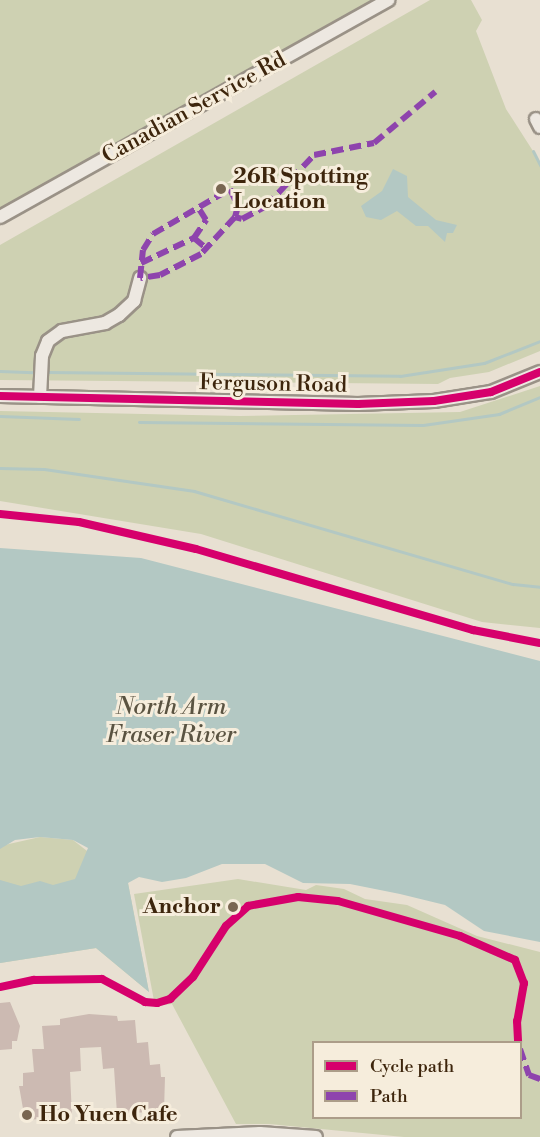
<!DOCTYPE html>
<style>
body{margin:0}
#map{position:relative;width:540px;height:1137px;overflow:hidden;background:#e8e0d2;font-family:"Libre Bodoni",serif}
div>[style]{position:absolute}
.green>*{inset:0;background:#ced1b2}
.water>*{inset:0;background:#b3c8c3}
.stream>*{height:3px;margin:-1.5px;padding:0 1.5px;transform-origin:1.5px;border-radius:1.5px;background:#b3c8c3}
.building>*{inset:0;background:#ccbab2}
.roads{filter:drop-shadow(2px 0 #9a9287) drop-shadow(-2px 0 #9a9287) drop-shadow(0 2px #9a9287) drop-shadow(0 -2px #9a9287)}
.minor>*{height:12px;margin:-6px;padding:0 6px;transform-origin:6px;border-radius:6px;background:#ede8e1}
.quiet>*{height:6px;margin-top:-3px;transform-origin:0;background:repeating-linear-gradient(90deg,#8e44ad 0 12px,transparent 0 18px)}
.cycleway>*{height:8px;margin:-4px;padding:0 4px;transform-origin:4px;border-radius:4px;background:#d6006c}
.dots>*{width:16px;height:16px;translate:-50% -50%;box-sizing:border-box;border:3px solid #f6eddc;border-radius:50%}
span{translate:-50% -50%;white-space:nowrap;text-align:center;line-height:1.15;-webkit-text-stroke:6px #f6eddc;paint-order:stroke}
.street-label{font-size:22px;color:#3d250c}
.poi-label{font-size:22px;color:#3d250c;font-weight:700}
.left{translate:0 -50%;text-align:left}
.right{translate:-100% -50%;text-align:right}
.water-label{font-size:24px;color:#5a5341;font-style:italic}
.legend{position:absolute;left:312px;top:1041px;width:210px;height:78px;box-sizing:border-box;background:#f6eddc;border:2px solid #ac9d89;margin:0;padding:8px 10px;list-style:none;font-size:18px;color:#3d250c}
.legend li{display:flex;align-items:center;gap:12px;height:30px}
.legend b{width:30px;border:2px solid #ac9d89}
</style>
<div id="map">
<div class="green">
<div style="clip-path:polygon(0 0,375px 0,0 209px)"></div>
<div style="clip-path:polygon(430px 0,471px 0,482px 20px,476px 31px,506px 109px,540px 162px,540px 351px,489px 372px,450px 378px,438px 384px,0 380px,0 245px)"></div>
<div style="clip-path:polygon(540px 386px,540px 628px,482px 622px,201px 534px,0 501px,0 411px,240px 416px,460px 412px)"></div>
<div style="clip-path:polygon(40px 837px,73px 840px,128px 883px,149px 992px,96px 948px,0 963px,0 846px)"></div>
<div style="clip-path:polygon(evenodd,238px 879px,306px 890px,316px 885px,344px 889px,365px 899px,407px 905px,477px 936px,540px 952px,540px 1137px,404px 1137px,269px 1124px,236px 1124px,172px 1004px,155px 1006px,134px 894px,238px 879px,314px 1042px,520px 1042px,520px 1118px,314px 1118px,314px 1042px)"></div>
</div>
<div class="water">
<div style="clip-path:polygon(393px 169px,407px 176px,408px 197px,436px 220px,457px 225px,453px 233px,447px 233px,445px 242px,428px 226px,416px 226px,397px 211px,381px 220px,366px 217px,361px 206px,382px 191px)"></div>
<div style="clip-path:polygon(0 548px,141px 558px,540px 661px,540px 942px,484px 931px,445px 905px,400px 894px,350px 884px,303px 883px,265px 864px,222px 864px,186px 878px,162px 882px,139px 877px,128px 883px,149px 992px,96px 948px,0 963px,0 880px,21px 886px,40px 881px,53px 885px,75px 879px,88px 848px,73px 840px,40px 837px,15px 840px,0 849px)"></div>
</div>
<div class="stream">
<div style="left:533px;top:151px;width:16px;rotate:63deg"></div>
<div style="left:0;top:371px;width:33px;rotate:2deg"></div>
<div style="left:47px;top:372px;width:353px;rotate:0.6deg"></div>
<div style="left:400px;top:376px;width:85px;rotate:-8.8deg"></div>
<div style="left:484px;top:363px;width:60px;rotate:-21.4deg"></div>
<div style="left:0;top:416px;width:79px;rotate:2.2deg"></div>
<div style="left:139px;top:422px;width:284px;rotate:0.6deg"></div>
<div style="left:423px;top:425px;width:77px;rotate:-8.2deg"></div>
<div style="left:499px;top:414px;width:44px;rotate:-22.5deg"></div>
<div style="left:0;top:468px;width:44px;rotate:1.3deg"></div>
<div style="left:44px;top:469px;width:152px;rotate:8.3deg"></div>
<div style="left:194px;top:491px;width:332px;rotate:16.3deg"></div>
<div style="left:513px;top:584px;width:27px;rotate:6deg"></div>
</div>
<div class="building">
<div style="clip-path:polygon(10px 1002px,20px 1026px,17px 1041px,12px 1041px,12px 1049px,0 1050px,0 1003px)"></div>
<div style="clip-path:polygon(89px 1014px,117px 1016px,118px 1021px,135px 1020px,137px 1043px,148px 1042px,150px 1065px,160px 1064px,161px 1077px,165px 1077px,164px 1111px,117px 1114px,114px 1068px,103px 1069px,101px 1047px,80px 1048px,81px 1071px,70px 1072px,72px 1117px,25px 1120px,19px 1086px,23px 1086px,23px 1073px,34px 1072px,32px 1049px,44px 1049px,42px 1026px,60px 1025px,60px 1019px)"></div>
</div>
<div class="roads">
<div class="minor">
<div style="left:536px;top:119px;width:9px;rotate:63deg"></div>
<div style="left:0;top:217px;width:445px;rotate:-29.2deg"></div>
<div style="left:0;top:396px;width:358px;rotate:1.3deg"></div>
<div style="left:358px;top:404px;width:76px;rotate:-2.3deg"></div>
<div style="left:434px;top:401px;width:58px;rotate:-9deg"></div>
<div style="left:491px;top:392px;width:53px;rotate:-22.2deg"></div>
<div style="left:40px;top:397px;width:41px;rotate:-87.2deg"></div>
<div style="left:42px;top:356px;width:16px;rotate:-68deg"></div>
<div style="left:48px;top:341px;width:17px;rotate:-36deg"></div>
<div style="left:62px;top:331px;width:44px;rotate:-10.5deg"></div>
<div style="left:105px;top:323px;width:16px;rotate:-30deg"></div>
<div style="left:119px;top:315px;width:21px;rotate:-43deg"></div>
<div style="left:134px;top:301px;width:24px;rotate:-75deg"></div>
<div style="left:177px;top:1137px;width:83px;rotate:-2.8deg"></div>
<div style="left:260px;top:1133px;width:56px;rotate:4.1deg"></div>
</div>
</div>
<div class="quiet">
<div style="left:230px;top:189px;width:19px;rotate:65deg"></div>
<div style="left:238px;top:206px;width:11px;rotate:105deg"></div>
<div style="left:235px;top:217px;width:50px;rotate:132.6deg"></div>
<div style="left:201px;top:254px;width:46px;rotate:152.9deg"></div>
<div style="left:160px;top:275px;width:20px;rotate:171deg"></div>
<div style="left:140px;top:278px;width:28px;rotate:-84deg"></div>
<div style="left:143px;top:250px;width:19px;rotate:-58deg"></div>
<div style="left:153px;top:234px;width:89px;rotate:-30.3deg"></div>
<div style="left:235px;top:217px;width:7px;rotate:16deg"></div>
<div style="left:242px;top:219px;width:27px;rotate:-28deg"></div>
<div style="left:266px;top:206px;width:70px;rotate:-46.7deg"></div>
<div style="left:314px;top:155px;width:61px;rotate:-11.3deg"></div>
<div style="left:374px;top:143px;width:80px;rotate:-39.9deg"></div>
<div style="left:194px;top:238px;width:22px;rotate:-56deg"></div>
<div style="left:206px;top:220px;width:13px;rotate:-122deg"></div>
<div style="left:141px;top:263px;width:59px;rotate:-25.3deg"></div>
<div style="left:194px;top:238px;width:16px;rotate:40deg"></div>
<div style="left:520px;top:1049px;width:28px;rotate:71deg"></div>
<div style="left:529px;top:1075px;width:12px;rotate:20deg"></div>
</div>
<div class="cycleway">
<div style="left:0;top:396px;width:358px;rotate:1.3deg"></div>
<div style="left:358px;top:404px;width:76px;rotate:-2.3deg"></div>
<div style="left:434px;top:401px;width:58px;rotate:-9deg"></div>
<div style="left:491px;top:392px;width:53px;rotate:-22.2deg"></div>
<div style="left:0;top:514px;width:79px;rotate:5.8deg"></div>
<div style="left:79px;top:522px;width:120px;rotate:13deg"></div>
<div style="left:196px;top:549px;width:289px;rotate:16.3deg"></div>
<div style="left:473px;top:630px;width:68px;rotate:11deg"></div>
<div style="left:0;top:987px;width:35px;rotate:-12deg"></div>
<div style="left:34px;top:980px;width:68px;rotate:-0.8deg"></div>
<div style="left:102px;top:979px;width:49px;rotate:28.1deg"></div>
<div style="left:145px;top:1002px;width:12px;rotate:5deg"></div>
<div style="left:157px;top:1003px;width:14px;rotate:-17deg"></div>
<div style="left:170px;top:999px;width:32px;rotate:-44deg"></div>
<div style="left:193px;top:977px;width:61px;rotate:-57.1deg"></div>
<div style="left:226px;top:926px;width:30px;rotate:-42deg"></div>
<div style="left:248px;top:906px;width:51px;rotate:-10.2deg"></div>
<div style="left:298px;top:897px;width:40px;rotate:5.7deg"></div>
<div style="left:338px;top:901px;width:127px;rotate:16deg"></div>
<div style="left:460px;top:936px;width:60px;rotate:23.6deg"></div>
<div style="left:515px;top:960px;width:25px;rotate:69deg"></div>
<div style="left:524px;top:983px;width:39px;rotate:100deg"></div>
<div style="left:517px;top:1021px;width:21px;rotate:87deg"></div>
</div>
<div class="dots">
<div style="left:221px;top:189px;background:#796651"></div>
<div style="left:233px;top:907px;background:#796651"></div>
<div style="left:27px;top:1115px;background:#796651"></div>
</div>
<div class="street-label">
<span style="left:194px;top:108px;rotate:-29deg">Canadian Service Rd</span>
<span style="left:273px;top:384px;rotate:1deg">Ferguson Road</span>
</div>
<div class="poi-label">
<span class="left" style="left:233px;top:189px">26R Spotting<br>Location</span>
<span class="right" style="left:221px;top:907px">Anchor</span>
<span class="left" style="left:39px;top:1115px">Ho Yuen Cafe</span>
</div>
<div class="water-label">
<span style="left:171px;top:722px">North Arm<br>Fraser River</span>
</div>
<ul class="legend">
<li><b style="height:8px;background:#d6006c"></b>Cycle path</li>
<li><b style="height:8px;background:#8e44ad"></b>Path</li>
</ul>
</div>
